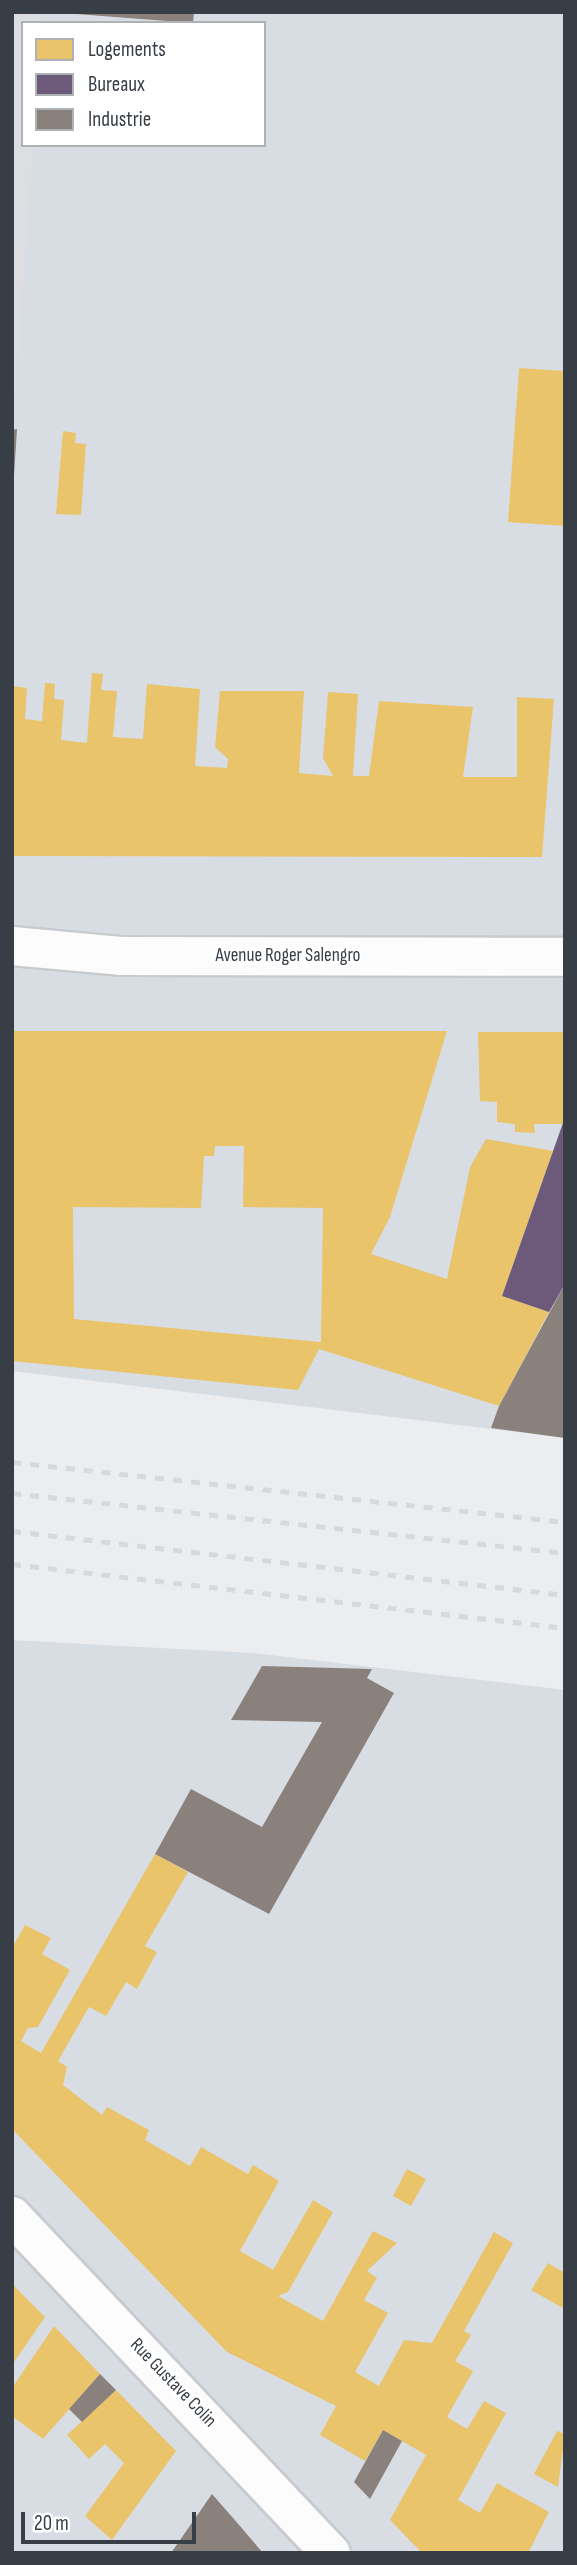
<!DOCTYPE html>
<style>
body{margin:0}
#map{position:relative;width:577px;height:2565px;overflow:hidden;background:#ebedf0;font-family:"Sofia Sans Condensed",sans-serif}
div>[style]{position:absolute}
.residential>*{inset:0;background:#d8dde4}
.parking>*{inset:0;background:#dcdee2}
.homes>*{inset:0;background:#e9c46a}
.offices>*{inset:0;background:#6d597a}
.industry>*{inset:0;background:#8a817c}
.roads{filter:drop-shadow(2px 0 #c8cbce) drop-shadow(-2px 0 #c8cbce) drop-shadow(0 2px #c8cbce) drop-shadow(0 -2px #c8cbce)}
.minor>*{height:38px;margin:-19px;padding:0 19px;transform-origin:19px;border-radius:19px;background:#fcfcfd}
.rail>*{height:5px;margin-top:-2.5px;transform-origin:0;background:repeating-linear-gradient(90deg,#d8d9d9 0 9px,transparent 0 18px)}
span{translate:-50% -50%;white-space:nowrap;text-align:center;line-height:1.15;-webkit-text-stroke:7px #fff;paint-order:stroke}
.street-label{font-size:19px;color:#373e46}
.frame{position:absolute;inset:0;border:14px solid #373e46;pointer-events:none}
.legend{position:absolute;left:21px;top:21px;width:245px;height:126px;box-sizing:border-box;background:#fff;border:2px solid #afb2b5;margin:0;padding:9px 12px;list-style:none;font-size:21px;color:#373e46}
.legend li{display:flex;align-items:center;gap:14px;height:35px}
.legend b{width:35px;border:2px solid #afb2b5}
.scale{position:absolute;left:21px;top:2512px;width:175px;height:32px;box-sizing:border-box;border:4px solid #373e46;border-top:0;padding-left:9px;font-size:21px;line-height:24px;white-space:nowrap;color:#373e46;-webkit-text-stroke:5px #fff;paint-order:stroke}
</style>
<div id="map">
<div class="residential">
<div style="clip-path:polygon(evenodd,12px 12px,565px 12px,565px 1438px,12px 1371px,12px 12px,23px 23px,264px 23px,264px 145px,23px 145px,23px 23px)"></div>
<div style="clip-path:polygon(12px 1640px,253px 1653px,565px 1690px,565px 2553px,12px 2553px)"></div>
</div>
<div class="parking">
<div style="clip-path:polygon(12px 12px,41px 12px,40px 23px,23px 23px,23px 145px,33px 145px,12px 430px)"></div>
</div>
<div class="homes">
<div style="clip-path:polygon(519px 368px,565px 371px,565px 526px,508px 522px)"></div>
<div style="clip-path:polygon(63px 431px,76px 433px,75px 443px,86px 444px,81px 515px,56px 514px)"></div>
<div style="clip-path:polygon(92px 673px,103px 674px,101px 690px,117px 691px,113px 737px,143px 739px,147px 684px,200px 689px,195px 766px,227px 768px,228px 759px,215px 747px,220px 691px,304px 691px,299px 773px,333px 776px,323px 758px,328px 692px,358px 694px,353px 776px,369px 776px,379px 701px,473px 707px,463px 777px,517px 777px,517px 697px,554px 699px,542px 857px,12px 856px,12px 686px,27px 688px,25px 719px,42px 721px,45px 683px,55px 684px,54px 699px,64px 700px,61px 740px,87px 743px)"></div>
<div style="clip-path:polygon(evenodd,12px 1031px,447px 1031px,390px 1217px,371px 1254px,447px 1279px,470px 1167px,486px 1139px,553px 1151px,502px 1296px,549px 1312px,499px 1406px,319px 1349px,298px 1390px,12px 1361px,12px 1031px,215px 1146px,244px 1146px,243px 1207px,323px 1208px,321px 1342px,74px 1319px,73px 1207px,201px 1208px,204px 1156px,214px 1156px,215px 1146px)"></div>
<div style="clip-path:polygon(478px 1032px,565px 1032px,563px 1124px,534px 1124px,535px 1133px,515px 1132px,515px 1124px,497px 1122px,497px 1102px,480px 1101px)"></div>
<div style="clip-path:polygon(155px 1854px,188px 1872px,145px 1946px,157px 1952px,137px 1989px,126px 1982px,106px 2016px,89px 2007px,58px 2061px,67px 2067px,63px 2085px,102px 2115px,107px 2107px,149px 2130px,145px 2140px,190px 2166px,201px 2147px,248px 2174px,253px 2165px,279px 2181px,240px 2251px,273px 2270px,313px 2200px,333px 2212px,288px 2292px,278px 2296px,323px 2321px,373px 2231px,397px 2243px,367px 2271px,377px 2278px,364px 2300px,388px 2313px,355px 2372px,379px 2386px,404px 2340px,432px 2343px,494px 2232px,513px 2243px,464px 2331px,471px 2335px,455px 2361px,473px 2371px,447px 2417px,467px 2429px,484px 2401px,506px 2413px,458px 2500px,480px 2513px,497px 2483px,549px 2512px,528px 2553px,422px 2553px,390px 2520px,426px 2455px,383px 2430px,365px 2461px,320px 2435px,336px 2406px,227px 2352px,12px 2129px,12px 1948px,25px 1925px,51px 1938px,42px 1954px,70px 1970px,38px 2027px,28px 2028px,21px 2041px,41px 2053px)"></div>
<div style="clip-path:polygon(407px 2169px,426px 2179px,411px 2206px,393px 2196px)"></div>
<div style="clip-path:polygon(548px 2263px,565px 2273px,563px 2308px,531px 2290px)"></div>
<div style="clip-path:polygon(12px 2284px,45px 2317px,12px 2365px)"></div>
<div style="clip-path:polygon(54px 2326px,100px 2374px,43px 2439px,12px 2416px,12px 2388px)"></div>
<div style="clip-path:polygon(116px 2390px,176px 2451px,112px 2540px,85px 2516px,124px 2463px,105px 2444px,89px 2459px,67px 2435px)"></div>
<div style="clip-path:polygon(557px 2431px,565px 2434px,558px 2487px,534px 2474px)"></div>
</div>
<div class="offices">
<div style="clip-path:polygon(564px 1120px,565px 1284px,549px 1312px,502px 1296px)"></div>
</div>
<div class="industry">
<div style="clip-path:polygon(50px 12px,194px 12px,193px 23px)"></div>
<div style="clip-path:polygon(17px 429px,14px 476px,12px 476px,12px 430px)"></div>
<div style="clip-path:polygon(565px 1284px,565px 1438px,491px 1428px,499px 1406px)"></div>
<div style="clip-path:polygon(262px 1666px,372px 1669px,367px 1678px,394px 1693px,269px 1914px,155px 1854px,191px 1789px,262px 1827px,322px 1722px,231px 1720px)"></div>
<div style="clip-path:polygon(100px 2374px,116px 2390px,82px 2422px,69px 2409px)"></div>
<div style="clip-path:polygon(383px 2430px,402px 2441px,370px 2499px,354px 2482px)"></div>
<div style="clip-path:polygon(212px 2494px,240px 2526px,263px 2553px,171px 2553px)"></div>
</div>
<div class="roads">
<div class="minor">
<div style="left:12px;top:946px;width:109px;rotate:5.2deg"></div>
<div style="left:121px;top:956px;width:444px;rotate:0.1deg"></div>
<div style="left:12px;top:2216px;width:464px;rotate:46.6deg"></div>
</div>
</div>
<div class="rail">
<div style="left:12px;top:1462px;width:556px;rotate:6.19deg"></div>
<div style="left:12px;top:1493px;width:556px;rotate:6.19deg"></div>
<div style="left:12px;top:1531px;width:557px;rotate:6.6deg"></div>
<div style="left:12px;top:1564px;width:557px;rotate:6.6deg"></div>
</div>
<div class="street-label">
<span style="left:288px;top:956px">Avenue Roger Salengro</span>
<span style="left:173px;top:2383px;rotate:46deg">Rue Gustave Colin</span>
</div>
<div class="frame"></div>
<ul class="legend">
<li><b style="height:19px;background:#e9c46a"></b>Logements</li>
<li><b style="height:19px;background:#6d597a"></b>Bureaux</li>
<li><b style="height:19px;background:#8a817c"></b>Industrie</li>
</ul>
<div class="scale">20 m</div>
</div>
